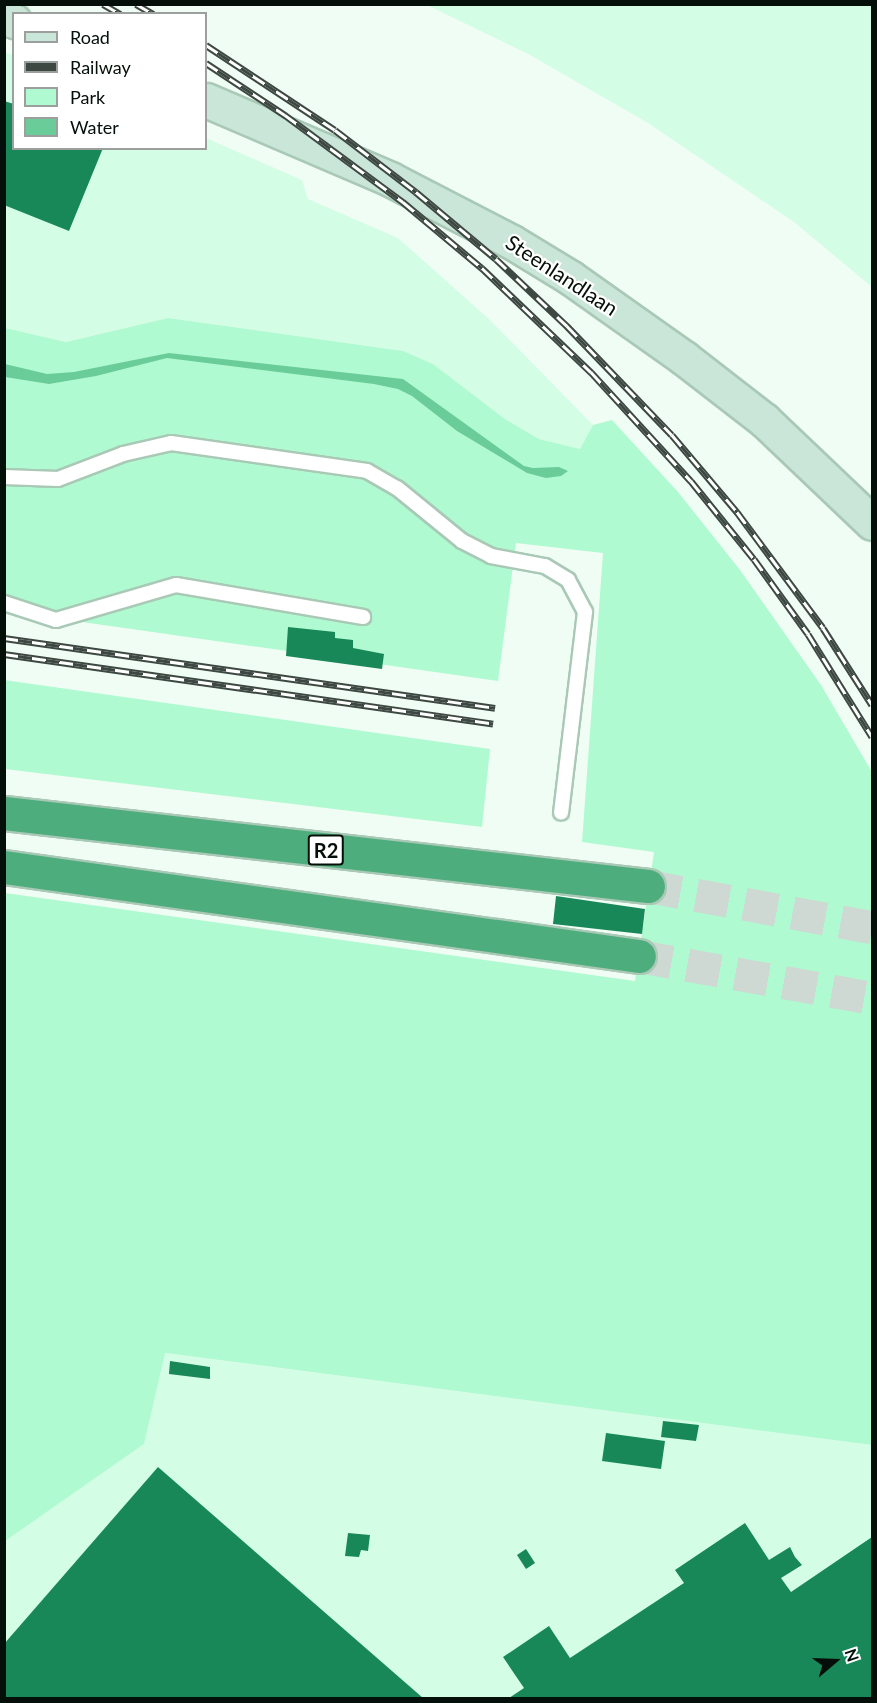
<!DOCTYPE html>
<style>
body{margin:0}
#map{position:relative;width:877px;height:1703px;overflow:hidden;background:#f0fdf5;font-family:Lato,sans-serif}
div>[style]{position:absolute}
.built>*{inset:0;background:#d4fde5}
.green>*{inset:0;background:#affad0}
.water>*{inset:0;background:#6acc99}
.building>*{inset:0;background:#198859}
.highway-tunnel>*{height:33px;margin-top:-16.5px;transform-origin:0;background:repeating-linear-gradient(90deg,#cdd9d2 0 33px,transparent 0 49px)}
.roads{filter:drop-shadow(2px 0 #a9c9b6) drop-shadow(-2px 0 #a9c9b6) drop-shadow(0 2px #a9c9b6) drop-shadow(0 -2px #a9c9b6)}
.lane>*{height:14px;margin:-7px;padding:0 7px;transform-origin:7px;border-radius:7px;background:#fff}
.secondary>*{height:33px;margin:-16.5px;padding:0 16.5px;transform-origin:16.5px;border-radius:16.5px;background:#cae6d8}
.highway>*{height:33px;margin:-16.5px;padding:0 16.5px;transform-origin:16.5px;border-radius:16.5px;background:#4dad7d}
.rail>*{height:7px;margin-top:-3.5px;transform-origin:0;background:repeating-linear-gradient(90deg,#fff 0 14px,#3e4842 0 28px);box-sizing:border-box;border-block:2px solid #3e4842}
span{translate:-50% -50%;white-space:nowrap;text-align:center;line-height:1.15;-webkit-text-stroke:4.5px #fff;paint-order:stroke}
.shield-label span{padding:2px 4px;background:#fff;border:2px solid;border-radius:4px;-webkit-text-stroke-width:0}
.shield-label{font-size:20px;color:#050f09;font-weight:700}
.street-label{font-size:21px;color:#050f09}
.frame{position:absolute;inset:0;border:6px solid #050f09;pointer-events:none}
.legend{position:absolute;left:12px;top:12px;width:195px;height:138px;box-sizing:border-box;background:#fff;border:2px solid #9b9f9d;margin:0;padding:8px 10px;list-style:none;font-size:18px;color:#050f09}
.legend li{display:flex;align-items:center;gap:12px;height:30px}
.legend b{width:30px;border:2px solid #9b9f9d}
.north{position:absolute;left:805px;top:1631px;width:60px;height:60px;-webkit-text-stroke:4px #fff;paint-order:stroke;rotate:71deg;font-size:16px;font-weight:700;line-height:24px;text-align:center;color:#050f09}
.north::after{content:'';display:block;margin:auto;width:21px;height:27px;background:#050f09;clip-path:polygon(50% 0,100% 100%,50% 72%,0 100%)}
</style>
<div id="map">
<div class="built">
<div style="clip-path:polygon(427px 5px,872px 5px,872px 287px,794px 222px,648px 123px,530px 55px)"></div>
<div style="clip-path:polygon(5px 52px,13px 55px,14px 148px,206px 148px,206px 138px,302px 180px,308px 199px,398px 238px,490px 320px,593px 425px,580px 449px,539px 439px,505px 419px,433px 364px,403px 351px,168px 318px,66px 342px,5px 328px)"></div>
<div style="clip-path:polygon(164px 1353px,872px 1445px,872px 1698px,5px 1698px,4px 1541px,144px 1444px)"></div>
</div>
<div class="green">
<div style="clip-path:polygon(168px 318px,403px 351px,433px 364px,505px 419px,539px 439px,580px 449px,593px 425px,612px 420px,678px 492px,740px 570px,821px 685px,872px 772px,872px 1445px,165px 1353px,144px 1444px,5px 1541px,5px 893px,635px 981px,654px 852px,582px 842px,603px 553px,516px 543px,498px 681px,5px 611px,5px 328px,66px 342px)"></div>
<div style="clip-path:polygon(4px 680px,490px 749px,482px 827px,5px 769px)"></div>
</div>
<div class="water">
<div style="clip-path:polygon(169px 353px,403px 379px,524px 466px,533px 468px,559px 467px,568px 471px,561px 476px,546px 478px,527px 473px,457px 431px,412px 396px,398px 389px,374px 384px,167px 358px,96px 376px,49px 384px,5px 377px,5px 364px,47px 374px,74px 372px)"></div>
</div>
<div class="building">
<div style="clip-path:polygon(4px 101px,14px 104px,14px 148px,103px 148px,69px 231px,4px 205px)"></div>
<div style="clip-path:polygon(288px 627px,335px 632px,335px 638px,353px 640px,353px 648px,384px 654px,382px 669px,286px 656px)"></div>
<div style="clip-path:polygon(556px 896px,645px 909px,642px 934px,553px 924px)"></div>
<div style="clip-path:polygon(170px 1361px,210px 1367px,210px 1379px,169px 1374px)"></div>
<div style="clip-path:polygon(663px 1421px,699px 1425px,696px 1441px,661px 1437px)"></div>
<div style="clip-path:polygon(606px 1433px,665px 1441px,661px 1469px,602px 1461px)"></div>
<div style="clip-path:polygon(158px 1467px,423px 1698px,4px 1698px,4px 1644px)"></div>
<div style="clip-path:polygon(745px 1523px,769px 1560px,790px 1547px,795px 1557px,802px 1565px,781px 1578px,791px 1592px,872px 1537px,872px 1698px,509px 1698px,524px 1688px,503px 1657px,549px 1626px,570px 1658px,684px 1583px,675px 1570px)"></div>
<div style="clip-path:polygon(348px 1533px,370px 1535px,368px 1551px,361px 1550px,359px 1557px,345px 1556px)"></div>
<div style="clip-path:polygon(526px 1549px,535px 1563px,526px 1569px,517px 1555px)"></div>
</div>
<div class="highway-tunnel">
<div style="left:648px;top:886px;width:228px;rotate:10.4deg"></div>
<div style="left:639px;top:956px;width:237px;rotate:10.2deg"></div>
</div>
<div class="roads">
<div class="lane">
<div style="left:4px;top:477px;width:54px;rotate:2.1deg"></div>
<div style="left:58px;top:479px;width:70px;rotate:-21deg"></div>
<div style="left:123px;top:454px;width:49px;rotate:-12.9deg"></div>
<div style="left:171px;top:443px;width:198px;rotate:8.1deg"></div>
<div style="left:367px;top:471px;width:34px;rotate:30deg"></div>
<div style="left:397px;top:488px;width:84px;rotate:39.2deg"></div>
<div style="left:462px;top:541px;width:33px;rotate:27deg"></div>
<div style="left:491px;top:556px;width:55px;rotate:10.5deg"></div>
<div style="left:545px;top:566px;width:27px;rotate:31deg"></div>
<div style="left:568px;top:580px;width:36px;rotate:62deg"></div>
<div style="left:585px;top:612px;width:202px;rotate:96.8deg"></div>
<div style="left:4px;top:603px;width:55px;rotate:18.1deg"></div>
<div style="left:56px;top:620px;width:125px;rotate:-16.3deg"></div>
<div style="left:176px;top:585px;width:190px;rotate:9.7deg"></div>
</div>
<div class="secondary">
<div style="left:4px;top:17px;width:11px;rotate:22deg"></div>
<div style="left:206px;top:100px;width:200px;rotate:23.2deg"></div>
<div style="left:390px;top:179px;width:137px;rotate:27.3deg"></div>
<div style="left:512px;top:242px;width:69px;rotate:31.4deg"></div>
<div style="left:571px;top:278px;width:138px;rotate:35.3deg"></div>
<div style="left:684px;top:358px;width:101px;rotate:37.8deg"></div>
<div style="left:764px;top:420px;width:149px;rotate:43.6deg"></div>
</div>
<div class="highway">
<div style="left:4px;top:813px;width:648px;rotate:6.47deg"></div>
<div style="left:4px;top:867px;width:641px;rotate:7.98deg"></div>
</div>
</div>
<div class="rail">
<div style="left:103px;top:4px;width:20px;rotate:30deg"></div>
<div style="left:136px;top:4px;width:20px;rotate:30deg"></div>
<div style="left:206px;top:45px;width:154px;rotate:33.4deg"></div>
<div style="left:335px;top:130px;width:102px;rotate:37.4deg"></div>
<div style="left:416px;top:192px;width:104px;rotate:39.9deg"></div>
<div style="left:496px;top:259px;width:98px;rotate:43.3deg"></div>
<div style="left:567px;top:326px;width:151px;rotate:46.1deg"></div>
<div style="left:672px;top:435px;width:101px;rotate:49.8deg"></div>
<div style="left:737px;top:512px;width:144px;rotate:53.4deg"></div>
<div style="left:823px;top:628px;width:91px;rotate:57.5deg"></div>
<div style="left:206px;top:63px;width:95px;rotate:33.4deg"></div>
<div style="left:285px;top:115px;width:147px;rotate:36.4deg"></div>
<div style="left:403px;top:202px;width:103px;rotate:39.9deg"></div>
<div style="left:482px;top:268px;width:151px;rotate:43.7deg"></div>
<div style="left:591px;top:372px;width:148px;rotate:47.5deg"></div>
<div style="left:691px;top:481px;width:100px;rotate:51.1deg"></div>
<div style="left:754px;top:559px;width:92px;rotate:54.2deg"></div>
<div style="left:808px;top:634px;width:121px;rotate:58.1deg"></div>
<div style="left:4px;top:638px;width:496px;rotate:8.1deg"></div>
<div style="left:4px;top:654px;width:494px;rotate:8.1deg"></div>
</div>
<div class="shield-label">
<span style="left:326px;top:850px">R2</span>
</div>
<div class="street-label">
<span style="left:562px;top:275px;rotate:33deg">Steenlandlaan</span>
</div>
<div class="frame"></div>
<ul class="legend">
<li><b style="height:8px;background:#cae6d8"></b>Road</li>
<li><b style="height:8px;background:#3e4842"></b>Railway</li>
<li><b style="height:16px;background:#affad0"></b>Park</li>
<li><b style="height:16px;background:#6acc99"></b>Water</li>
</ul>
<div class="north">N</div>
</div>
